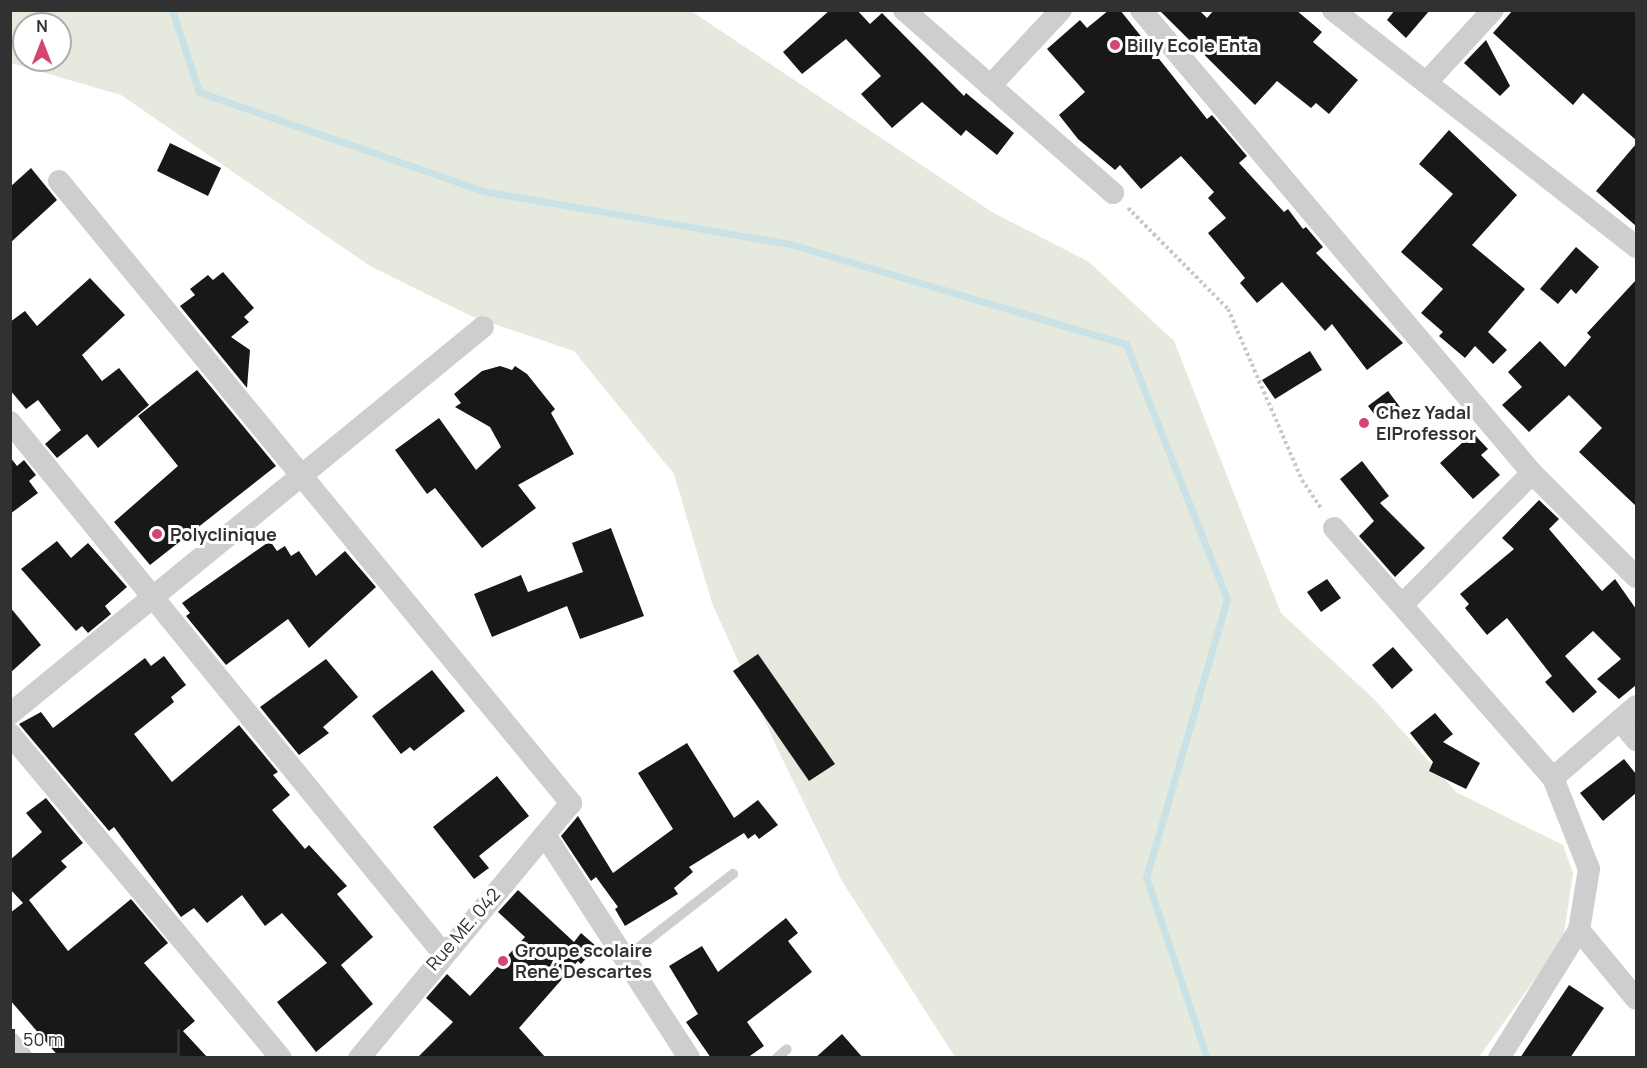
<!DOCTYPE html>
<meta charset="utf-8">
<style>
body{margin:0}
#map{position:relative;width:1647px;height:1068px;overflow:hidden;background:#fff;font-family:Manrope,sans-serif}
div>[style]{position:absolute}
.green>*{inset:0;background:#e6e9dd}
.stream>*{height:7px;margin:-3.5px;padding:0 3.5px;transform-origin:3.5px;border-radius:3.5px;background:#cae1e5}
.building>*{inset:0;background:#181818}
.path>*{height:4px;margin-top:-2px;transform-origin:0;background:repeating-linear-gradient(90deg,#c8c8c8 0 3px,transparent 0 6px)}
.service>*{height:10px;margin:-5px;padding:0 5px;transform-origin:5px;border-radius:5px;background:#cecece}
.minor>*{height:22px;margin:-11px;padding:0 11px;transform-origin:11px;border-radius:11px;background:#cecece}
.dots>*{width:16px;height:16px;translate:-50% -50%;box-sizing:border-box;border:3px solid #fff;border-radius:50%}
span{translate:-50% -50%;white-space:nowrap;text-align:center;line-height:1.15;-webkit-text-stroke:6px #fff;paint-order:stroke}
.poi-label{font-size:18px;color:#313131;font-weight:700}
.left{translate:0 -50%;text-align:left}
.street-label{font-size:18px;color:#313131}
.frame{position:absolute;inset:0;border:12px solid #313131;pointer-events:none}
.north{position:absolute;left:12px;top:12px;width:60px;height:60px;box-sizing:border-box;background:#fff;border:2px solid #adadad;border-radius:50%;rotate:0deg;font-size:16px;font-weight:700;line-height:24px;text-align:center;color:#313131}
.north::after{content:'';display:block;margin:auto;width:21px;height:27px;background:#d44672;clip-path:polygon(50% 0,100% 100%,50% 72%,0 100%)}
.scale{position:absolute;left:12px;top:1029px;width:168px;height:27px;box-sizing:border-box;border:3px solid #313131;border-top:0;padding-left:8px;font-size:18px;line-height:21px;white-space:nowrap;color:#313131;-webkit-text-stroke:4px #fff;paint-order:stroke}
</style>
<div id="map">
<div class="green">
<div style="clip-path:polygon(evenodd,10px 11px,691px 11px,992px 212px,1089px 262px,1174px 341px,1281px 613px,1375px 700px,1456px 792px,1563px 845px,1573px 873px,1563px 940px,1479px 1057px,955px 1057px,842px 881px,779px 752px,712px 603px,674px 474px,574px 351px,473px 317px,370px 266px,121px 95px,11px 63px,10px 11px,24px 24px,60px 24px,60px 60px,24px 60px,24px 24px)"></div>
</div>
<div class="stream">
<div style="left:172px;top:10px;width:86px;rotate:71.8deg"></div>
<div style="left:199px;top:92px;width:301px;rotate:19.2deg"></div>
<div style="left:483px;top:191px;width:312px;rotate:9.8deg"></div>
<div style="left:790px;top:244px;width:351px;rotate:16.6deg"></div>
<div style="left:1126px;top:344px;width:274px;rotate:68.4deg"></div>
<div style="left:1227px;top:599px;width:290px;rotate:106.2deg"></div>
<div style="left:1146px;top:877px;width:191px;rotate:71.4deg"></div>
</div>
<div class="building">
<div style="clip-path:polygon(830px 10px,857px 10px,870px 24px,882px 13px,964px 96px,966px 93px,1014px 133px,997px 155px,966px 130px,961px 136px,922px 102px,892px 128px,861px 94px,881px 76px,846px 39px,802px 74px,783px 52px)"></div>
<div style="clip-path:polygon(1109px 10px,1120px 10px,1207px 119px,1212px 115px,1247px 156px,1239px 163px,1284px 212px,1288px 209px,1303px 229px,1306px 227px,1323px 247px,1316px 253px,1403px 343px,1367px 370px,1332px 324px,1325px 331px,1282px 282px,1257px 303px,1240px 283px,1245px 278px,1208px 233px,1226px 218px,1208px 198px,1214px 192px,1181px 156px,1141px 189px,1120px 165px,1115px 170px,1078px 139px,1059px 115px,1085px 92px,1047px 49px,1080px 20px,1087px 28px)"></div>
<div style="clip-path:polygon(1159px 10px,1199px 10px,1207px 18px,1214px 10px,1296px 10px,1322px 32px,1313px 42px,1358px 80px,1329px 114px,1316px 103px,1311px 108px,1277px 81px,1255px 105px)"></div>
<div style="clip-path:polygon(1395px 10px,1430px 10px,1406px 38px,1387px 20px)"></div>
<div style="clip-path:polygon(1513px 10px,1636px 10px,1636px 140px,1583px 93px,1573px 105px,1493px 33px)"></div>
<div style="clip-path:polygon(1486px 40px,1510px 86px,1500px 96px,1464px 63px)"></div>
<div style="clip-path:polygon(1449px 130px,1517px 195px,1472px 245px,1525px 289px,1488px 332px,1507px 350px,1493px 364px,1475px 346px,1465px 358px,1439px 336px,1443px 332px,1421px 313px,1443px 289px,1401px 252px,1453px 194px,1419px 164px)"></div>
<div style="clip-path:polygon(170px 143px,221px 168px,208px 196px,157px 171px)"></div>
<div style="clip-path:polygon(1636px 144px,1636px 226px,1596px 191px)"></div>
<div style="clip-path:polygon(31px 168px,57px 200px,10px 243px,10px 187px)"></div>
<div style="clip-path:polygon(1576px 247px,1599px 267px,1576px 294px,1571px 289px,1558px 304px,1540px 289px)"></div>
<div style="clip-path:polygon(223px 272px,254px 308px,244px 317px,249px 322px,231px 337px,250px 350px,247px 388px,180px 306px,195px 295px,190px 289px,208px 275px,213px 280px)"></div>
<div style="clip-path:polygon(90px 278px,125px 315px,82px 355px,102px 381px,119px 368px,149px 405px,98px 448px,87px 434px,57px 458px,45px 444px,61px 430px,38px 400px,26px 409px,10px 390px,10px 322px,25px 311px,37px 326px)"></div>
<div style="clip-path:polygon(1636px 280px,1636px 506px,1579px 452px,1602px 428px,1569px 395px,1529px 432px,1502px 405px,1522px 387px,1508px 372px,1540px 341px,1565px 367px,1591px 337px,1587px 333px)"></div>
<div style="clip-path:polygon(1310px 351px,1322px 370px,1275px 399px,1262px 380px)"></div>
<div style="clip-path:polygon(500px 366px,512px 370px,515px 366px,527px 374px,555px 409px,551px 413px,574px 454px,518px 485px,536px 508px,482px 548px,435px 488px,427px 494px,395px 450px,439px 418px,476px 470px,501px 447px,490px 427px,455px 407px,461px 403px,454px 394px,482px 371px)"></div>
<div style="clip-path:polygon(197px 370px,276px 466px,150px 565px,114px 522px,178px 466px,138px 416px)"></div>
<div style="clip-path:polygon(1388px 391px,1400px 407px,1380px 422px,1368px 406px)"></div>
<div style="clip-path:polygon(1473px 433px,1488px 449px,1481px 455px,1500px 475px,1473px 499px,1440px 463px)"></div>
<div style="clip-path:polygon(10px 457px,17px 466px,24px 460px,36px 475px,29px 481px,38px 493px,10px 514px)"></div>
<div style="clip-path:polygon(1362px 461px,1389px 496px,1380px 503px,1425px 548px,1395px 577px,1359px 536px,1374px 521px,1340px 479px)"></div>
<div style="clip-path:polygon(1539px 500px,1559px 519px,1549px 529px,1602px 591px,1615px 579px,1636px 609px,1636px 685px,1619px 699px,1597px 679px,1621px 659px,1593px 631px,1565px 656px,1597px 692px,1573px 713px,1545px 682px,1552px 676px,1507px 618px,1487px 635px,1465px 608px,1469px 604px,1460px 594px,1514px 549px,1502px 538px)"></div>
<div style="clip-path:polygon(611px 528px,644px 616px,580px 639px,567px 606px,492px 637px,474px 594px,521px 575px,528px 592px,583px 572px,572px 543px)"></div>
<div style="clip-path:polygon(57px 541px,71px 558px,88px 543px,127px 587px,105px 606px,111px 614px,88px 633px,82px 626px,76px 631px,21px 569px)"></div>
<div style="clip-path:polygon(270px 541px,277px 551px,285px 546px,291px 556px,299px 551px,316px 576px,345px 551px,376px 587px,309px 648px,288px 619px,226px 665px,186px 616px,190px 613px,182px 603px)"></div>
<div style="clip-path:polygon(1327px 579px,1341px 598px,1321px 612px,1307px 592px)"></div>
<div style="clip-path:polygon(10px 607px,41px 645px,10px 673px)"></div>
<div style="clip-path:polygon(1393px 647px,1413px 670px,1392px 689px,1372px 665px)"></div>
<div style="clip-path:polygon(758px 654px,835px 764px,809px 781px,733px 671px)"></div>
<div style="clip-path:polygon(164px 656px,186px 685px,171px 697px,174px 702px,134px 734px,172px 782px,239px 725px,278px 772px,273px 775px,290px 795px,272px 810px,305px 849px,309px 845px,347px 886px,337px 894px,373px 937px,341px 965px,373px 1004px,316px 1052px,277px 1002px,327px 963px,282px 913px,265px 926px,242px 895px,207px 923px,194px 908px,181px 917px,114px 827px,109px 831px,19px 724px,41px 712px,53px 728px,145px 658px,151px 666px)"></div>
<div style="clip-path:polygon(326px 659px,358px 697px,323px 727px,329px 733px,299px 755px,260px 707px)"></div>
<div style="clip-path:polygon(432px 670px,465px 711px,414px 751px,410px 747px,401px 754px,372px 716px)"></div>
<div style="clip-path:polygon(1435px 713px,1453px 734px,1443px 742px,1480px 763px,1466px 789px,1429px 771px,1433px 762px,1410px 733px)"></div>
<div style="clip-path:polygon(687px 743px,734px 818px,758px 800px,778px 825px,759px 839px,755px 834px,748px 839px,744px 833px,689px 867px,693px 872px,674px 888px,678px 894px,625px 926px,615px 909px,618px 907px,596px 877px,591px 881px,561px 836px,578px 816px,613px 873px,673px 829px,638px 773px)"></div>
<div style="clip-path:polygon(1624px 759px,1636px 774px,1636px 793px,1603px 821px,1580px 793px)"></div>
<div style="clip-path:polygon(497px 776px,529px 816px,479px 856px,489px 868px,474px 879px,433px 827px)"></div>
<div style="clip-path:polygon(46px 798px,83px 843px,61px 861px,67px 867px,29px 900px,68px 951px,131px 899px,168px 943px,144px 963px,195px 1021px,183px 1031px,208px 1058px,60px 1058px,10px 1000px,10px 913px,23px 903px,10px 889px,10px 860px,42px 832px,26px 813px)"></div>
<div style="clip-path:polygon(518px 890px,574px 942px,581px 933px,597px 947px,581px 964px,578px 961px,519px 1028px,546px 1058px,417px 1058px,453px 1022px,426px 998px,447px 974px,470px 996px,525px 937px,498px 912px)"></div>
<div style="clip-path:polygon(786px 918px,798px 933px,788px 941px,812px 972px,747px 1022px,764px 1046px,747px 1058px,711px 1058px,686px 1022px,698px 1014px,669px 966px,702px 946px,718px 972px)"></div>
<div style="clip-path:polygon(1569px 985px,1604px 1008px,1570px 1058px,1520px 1058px)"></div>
<div style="clip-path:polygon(842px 1034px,863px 1058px,815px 1058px)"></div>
</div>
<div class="path">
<div style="left:1128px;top:208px;width:142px;rotate:45.3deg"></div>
<div style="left:1228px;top:309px;width:186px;rotate:66.6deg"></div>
<div style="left:1302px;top:480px;width:36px;rotate:56deg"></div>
</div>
<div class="service">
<div style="left:625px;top:958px;width:137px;rotate:-37.9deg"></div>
<div style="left:777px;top:1058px;width:13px;rotate:-42deg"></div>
</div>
<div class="minor">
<div style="left:904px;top:10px;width:278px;rotate:41.2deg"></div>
<div style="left:1141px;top:10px;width:606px;rotate:49.82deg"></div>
<div style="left:1532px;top:473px;width:147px;rotate:45deg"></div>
<div style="left:1333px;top:10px;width:385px;rotate:38deg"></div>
<div style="left:1426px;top:83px;width:99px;rotate:-47.5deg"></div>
<div style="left:990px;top:86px;width:104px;rotate:-46.9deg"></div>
<div style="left:59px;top:181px;width:806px;rotate:50.54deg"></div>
<div style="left:571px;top:803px;width:332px;rotate:129.7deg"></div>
<div style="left:10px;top:422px;width:684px;rotate:50.82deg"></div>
<div style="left:1334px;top:528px;width:332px;rotate:48.8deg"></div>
<div style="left:1553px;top:778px;width:98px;rotate:68.4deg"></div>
<div style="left:1589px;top:869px;width:62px;rotate:99.3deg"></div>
<div style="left:1579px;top:930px;width:151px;rotate:122deg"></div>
<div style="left:1403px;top:604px;width:184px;rotate:-45.4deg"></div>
<div style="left:10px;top:714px;width:611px;rotate:-39.29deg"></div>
<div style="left:1620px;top:720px;width:26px;rotate:51deg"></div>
<div style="left:10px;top:734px;width:422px;rotate:50.1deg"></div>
<div style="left:1553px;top:778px;width:110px;rotate:-40.9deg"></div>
<div style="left:545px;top:835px;width:265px;rotate:57.1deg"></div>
<div style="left:1579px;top:930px;width:89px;rotate:50.4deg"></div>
<div style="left:10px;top:1043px;width:19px;rotate:51deg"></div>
</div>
<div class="dots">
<div style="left:1115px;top:45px;background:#d44672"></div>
<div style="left:1364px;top:423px;background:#d44672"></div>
<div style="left:157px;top:534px;background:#d44672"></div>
<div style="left:503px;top:961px;background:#d44672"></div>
</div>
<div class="poi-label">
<span class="left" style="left:1127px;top:45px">Billy Ecole Enta</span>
<span class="left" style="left:1376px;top:423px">Chez Yadal<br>ElProfessor</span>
<span class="left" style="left:170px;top:534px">Polyclinique</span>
<span class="left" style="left:515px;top:961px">Groupe scolaire<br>René Descartes</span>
</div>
<div class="street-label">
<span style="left:463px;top:929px;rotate:-49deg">Rue ME. 042</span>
</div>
<div class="frame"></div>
<div class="north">N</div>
<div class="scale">50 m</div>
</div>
